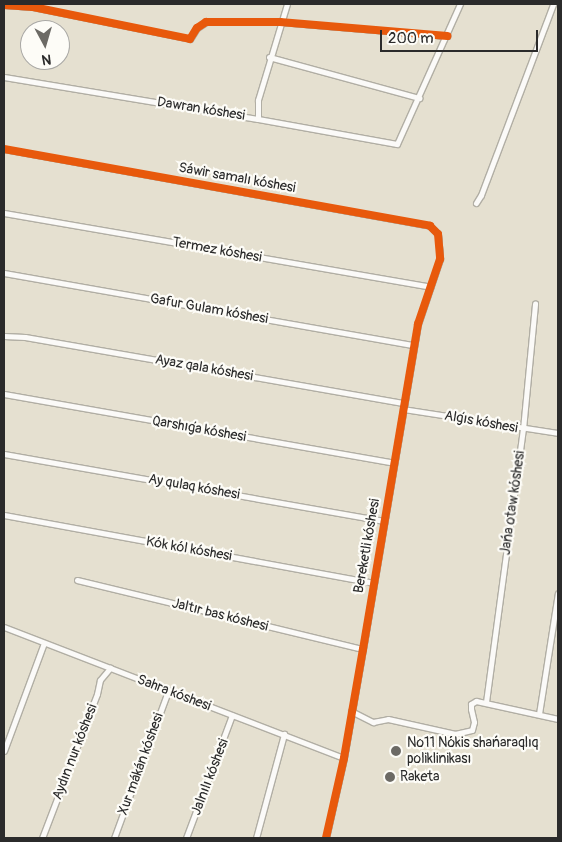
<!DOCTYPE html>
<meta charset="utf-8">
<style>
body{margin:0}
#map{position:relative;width:562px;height:842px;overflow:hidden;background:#e5e0d0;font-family:Pangolin,sans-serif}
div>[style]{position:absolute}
.roads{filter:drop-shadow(1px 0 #b1aea4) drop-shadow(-1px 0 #b1aea4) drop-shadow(0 1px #b1aea4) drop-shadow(0 -1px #b1aea4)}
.street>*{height:5px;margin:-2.5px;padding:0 2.5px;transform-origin:2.5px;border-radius:2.5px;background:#fbfaf8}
.cycleway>*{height:8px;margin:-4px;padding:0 4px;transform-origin:4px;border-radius:4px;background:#e8590c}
.dots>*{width:14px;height:14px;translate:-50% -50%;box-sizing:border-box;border:2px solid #fdfcf7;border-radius:50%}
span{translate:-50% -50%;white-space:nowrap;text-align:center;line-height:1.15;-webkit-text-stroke:4.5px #fdfcf7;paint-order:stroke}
.street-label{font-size:14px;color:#2b2b2b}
.poi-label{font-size:14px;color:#2b2b2b}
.left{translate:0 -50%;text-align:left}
.frame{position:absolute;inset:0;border:5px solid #2b2b2b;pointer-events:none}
.north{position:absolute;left:20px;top:20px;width:50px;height:50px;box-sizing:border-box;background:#fdfcf7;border:1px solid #a9a8a5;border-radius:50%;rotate:174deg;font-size:14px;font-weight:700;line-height:20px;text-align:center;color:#2b2b2b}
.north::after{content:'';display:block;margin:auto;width:18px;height:22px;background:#6c6a65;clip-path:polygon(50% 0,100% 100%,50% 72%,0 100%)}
.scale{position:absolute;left:380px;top:30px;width:158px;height:22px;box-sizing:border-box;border:2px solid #2b2b2b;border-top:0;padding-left:6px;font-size:15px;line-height:18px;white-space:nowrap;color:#2b2b2b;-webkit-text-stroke:4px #fdfcf7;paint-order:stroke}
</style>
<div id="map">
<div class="roads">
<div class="street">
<div style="left:4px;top:5px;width:29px;rotate:4deg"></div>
<div style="left:33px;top:7px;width:160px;rotate:11.5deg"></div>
<div style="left:190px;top:39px;width:13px;rotate:-58deg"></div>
<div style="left:197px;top:28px;width:11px;rotate:-34deg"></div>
<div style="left:206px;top:22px;width:74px"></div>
<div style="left:280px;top:22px;width:168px;rotate:4.8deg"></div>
<div style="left:269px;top:57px;width:156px;rotate:15.3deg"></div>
<div style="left:4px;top:77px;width:257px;rotate:9.4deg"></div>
<div style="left:258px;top:119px;width:141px;rotate:10.2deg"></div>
<div style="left:397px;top:144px;width:154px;rotate:-65.8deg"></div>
<div style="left:258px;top:119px;width:19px;rotate:-90deg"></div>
<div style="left:258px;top:100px;width:100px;rotate:-73.2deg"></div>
<div style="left:4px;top:149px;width:433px;rotate:10.2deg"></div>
<div style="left:430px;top:226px;width:11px;rotate:45deg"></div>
<div style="left:438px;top:234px;width:25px;rotate:85deg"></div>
<div style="left:440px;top:259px;width:69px;rotate:108.7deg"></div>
<div style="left:418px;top:324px;width:330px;rotate:99.6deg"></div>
<div style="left:363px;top:649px;width:111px;rotate:99.9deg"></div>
<div style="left:344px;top:758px;width:82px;rotate:102.7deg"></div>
<div style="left:476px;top:203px;width:9px;rotate:-58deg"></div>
<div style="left:481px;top:195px;width:204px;rotate:-69.3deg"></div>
<div style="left:4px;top:213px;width:433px;rotate:9.8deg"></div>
<div style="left:4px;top:273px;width:416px;rotate:10deg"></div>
<div style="left:4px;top:336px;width:21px;rotate:3deg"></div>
<div style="left:25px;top:337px;width:385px;rotate:9.9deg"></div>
<div style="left:4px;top:394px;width:396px;rotate:10deg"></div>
<div style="left:403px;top:409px;width:157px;rotate:8.8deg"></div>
<div style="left:4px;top:454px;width:386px;rotate:10deg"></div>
<div style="left:4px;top:515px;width:375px;rotate:10.4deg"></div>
<div style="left:77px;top:580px;width:294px;rotate:13.6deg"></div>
<div style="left:4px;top:627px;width:364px;rotate:21.1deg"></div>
<div style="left:486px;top:702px;width:275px;rotate:-82.3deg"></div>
<div style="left:523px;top:429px;width:126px;rotate:-84.5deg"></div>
<div style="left:351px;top:711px;width:25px;rotate:27deg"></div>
<div style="left:373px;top:722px;width:15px;rotate:-11deg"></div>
<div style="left:388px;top:719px;width:69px;rotate:12.6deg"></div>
<div style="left:455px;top:734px;width:17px;rotate:-13deg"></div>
<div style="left:472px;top:730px;width:8px;rotate:-76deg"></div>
<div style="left:474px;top:722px;width:13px;rotate:-103deg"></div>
<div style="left:471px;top:709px;width:5px;rotate:-90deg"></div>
<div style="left:471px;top:704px;width:6px;rotate:-31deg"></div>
<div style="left:476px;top:701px;width:84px;rotate:12.4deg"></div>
<div style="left:539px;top:714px;width:122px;rotate:-81.1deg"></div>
<div style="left:4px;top:751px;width:115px;rotate:-69.7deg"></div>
<div style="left:42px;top:838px;width:154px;rotate:-69.1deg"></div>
<div style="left:97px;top:694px;width:14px;rotate:-78deg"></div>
<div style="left:100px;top:680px;width:16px;rotate:-50deg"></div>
<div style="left:114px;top:838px;width:157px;rotate:-69.8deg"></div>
<div style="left:186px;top:838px;width:131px;rotate:-69.5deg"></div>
<div style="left:256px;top:838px;width:108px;rotate:-74.9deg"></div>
</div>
</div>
<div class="cycleway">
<div style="left:4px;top:5px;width:29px;rotate:4deg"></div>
<div style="left:33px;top:7px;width:160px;rotate:11.5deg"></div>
<div style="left:190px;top:39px;width:13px;rotate:-58deg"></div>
<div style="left:197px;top:28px;width:11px;rotate:-34deg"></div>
<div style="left:206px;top:22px;width:74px"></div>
<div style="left:280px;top:22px;width:168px;rotate:4.8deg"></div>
<div style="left:4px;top:149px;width:433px;rotate:10.2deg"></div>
<div style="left:430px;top:226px;width:11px;rotate:45deg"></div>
<div style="left:438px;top:234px;width:25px;rotate:85deg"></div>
<div style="left:440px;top:259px;width:69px;rotate:108.7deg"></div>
<div style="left:418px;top:324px;width:330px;rotate:99.6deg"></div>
<div style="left:363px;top:649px;width:111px;rotate:99.9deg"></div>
<div style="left:344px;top:758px;width:82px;rotate:102.7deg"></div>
</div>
<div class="dots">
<div style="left:396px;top:751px;background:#6c6a65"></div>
<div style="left:390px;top:777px;background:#6c6a65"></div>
</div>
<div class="street-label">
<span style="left:201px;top:109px;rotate:9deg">Dawran kóshesi</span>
<span style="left:237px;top:178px;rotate:10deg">Sáwir samalı kóshesi</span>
<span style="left:217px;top:250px;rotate:10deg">Termez kóshesi</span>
<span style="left:209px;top:309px;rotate:10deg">Gafur Gulam kóshesi</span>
<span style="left:204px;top:368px;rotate:10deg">Ayaz qala kóshesi</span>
<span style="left:481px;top:422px;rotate:10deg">Alǵıs kóshesi</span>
<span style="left:199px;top:429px;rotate:10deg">Qarshıǵa kóshesi</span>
<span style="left:194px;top:487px;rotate:10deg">Ay qulaq kóshesi</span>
<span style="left:513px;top:503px;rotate:-82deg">Jańa otaw kóshesi</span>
<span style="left:367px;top:546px;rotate:-80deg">Bereketli kóshesi</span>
<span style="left:189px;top:549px;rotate:10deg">Kók kól kóshesi</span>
<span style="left:220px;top:615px;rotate:14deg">Jaltır bas kóshesi</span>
<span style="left:174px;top:693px;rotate:21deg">Sahra kóshesi</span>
<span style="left:75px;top:752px;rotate:-69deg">Aydın nur kóshesi</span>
<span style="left:141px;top:764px;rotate:-70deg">Xur mákán kóshesi</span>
<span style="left:210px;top:777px;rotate:-69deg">Jalnılı kóshesi</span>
</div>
<div class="poi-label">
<span class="left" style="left:407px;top:751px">№11 Nókis shańaraqlıq<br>poliklinikası</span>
<span class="left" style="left:400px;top:777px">Raketa</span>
</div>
<div class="frame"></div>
<div class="north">N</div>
<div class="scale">200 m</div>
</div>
